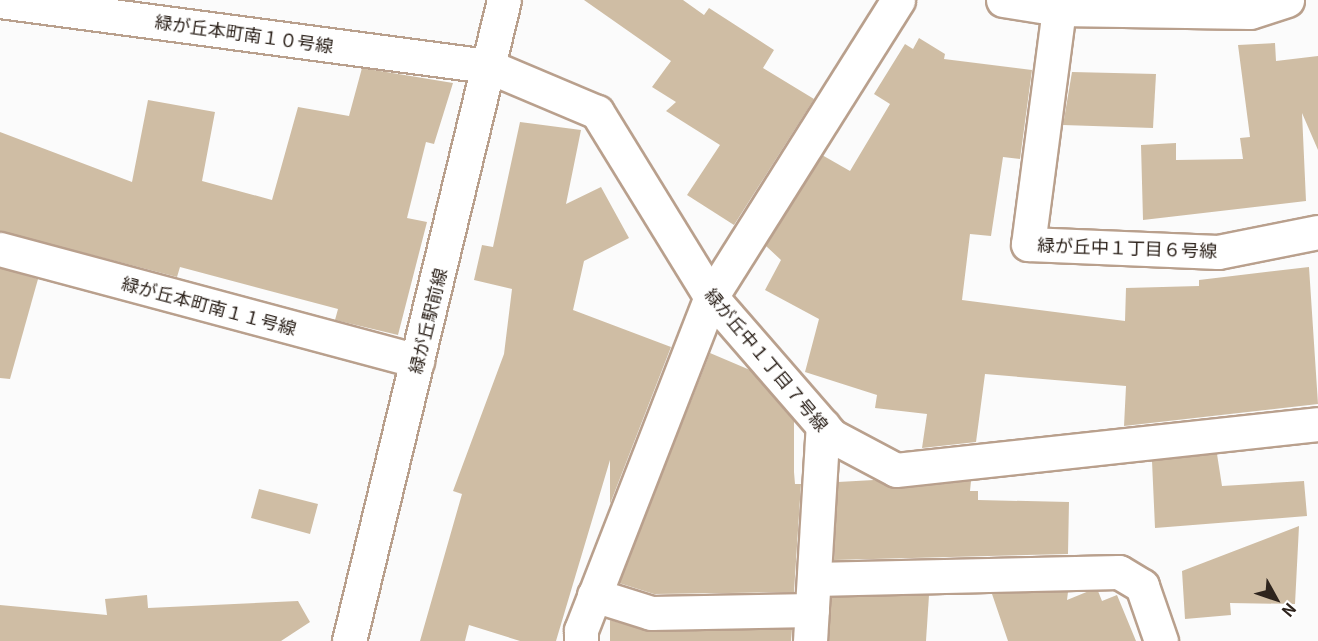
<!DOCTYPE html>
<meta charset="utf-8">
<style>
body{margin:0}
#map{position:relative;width:1318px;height:641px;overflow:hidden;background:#fbfbfb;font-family:Georgia,"Noto Sans JP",serif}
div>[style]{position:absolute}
.building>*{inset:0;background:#cfbda4}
.roads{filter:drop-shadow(2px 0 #b9a08d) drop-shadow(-2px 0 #b9a08d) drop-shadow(0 2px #b9a08d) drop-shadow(0 -2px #b9a08d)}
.street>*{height:33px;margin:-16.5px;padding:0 16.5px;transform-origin:16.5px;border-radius:16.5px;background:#fff}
.secondary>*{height:33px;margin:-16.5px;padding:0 16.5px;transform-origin:16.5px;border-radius:16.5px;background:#fff}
span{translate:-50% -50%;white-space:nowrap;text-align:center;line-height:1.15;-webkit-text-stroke:4.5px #fff;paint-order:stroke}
.street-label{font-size:18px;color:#2e241d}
.north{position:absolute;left:1246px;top:569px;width:60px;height:60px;-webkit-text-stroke:4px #fff;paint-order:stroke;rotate:130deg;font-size:16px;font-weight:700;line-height:24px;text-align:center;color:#2e241d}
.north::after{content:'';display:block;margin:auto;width:21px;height:27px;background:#2e241d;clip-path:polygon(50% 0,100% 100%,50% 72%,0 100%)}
</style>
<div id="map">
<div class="building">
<div style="clip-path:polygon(584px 0,683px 0,704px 15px,709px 8px,774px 50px,763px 68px,814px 99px,734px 225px,687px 195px,720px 145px,666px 111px,676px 102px,652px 87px,671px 61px)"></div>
<div style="clip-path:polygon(919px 38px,945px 54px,944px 59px,1032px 70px,1020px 159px,1003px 157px,991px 236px,970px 234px,962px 300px,1125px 321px,1126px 288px,1199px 286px,1199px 280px,1309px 267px,1318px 404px,1124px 426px,1126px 386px,985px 374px,976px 442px,922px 448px,927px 414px,875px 408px,877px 395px,805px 372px,819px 319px,765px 290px,781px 260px,766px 246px,822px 155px,850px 171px,890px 104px,874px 94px,905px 44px,913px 49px)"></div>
<div style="clip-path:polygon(1275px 43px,1276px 61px,1318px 56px,1318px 150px,1302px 113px,1306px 201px,1143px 220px,1141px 145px,1176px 143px,1176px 160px,1243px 159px,1240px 138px,1250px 137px,1238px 45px)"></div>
<div style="clip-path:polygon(362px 68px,453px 83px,434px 144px,426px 142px,407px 218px,427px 222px,398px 335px,335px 320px,338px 309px,180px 267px,177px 277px,0 231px,0 132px,132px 182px,148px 100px,215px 112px,202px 181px,272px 200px,298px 107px,349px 116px)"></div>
<div style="clip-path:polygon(1072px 72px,1156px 74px,1153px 128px,1063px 125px)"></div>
<div style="clip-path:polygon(520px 122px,581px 130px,566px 204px,601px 187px,629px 238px,584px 261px,573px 310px,671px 347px,610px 504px,610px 460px,556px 641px,520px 641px,469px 625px,465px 641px,420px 641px,462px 494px,453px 491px,504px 354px,512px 289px,474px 280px,482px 245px,493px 247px)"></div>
<div style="clip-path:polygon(0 268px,38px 279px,10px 379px,0 378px)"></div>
<div style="clip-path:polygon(710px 353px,750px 370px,794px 421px,794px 472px,795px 484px,801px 484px,794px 592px,654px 594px,619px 583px)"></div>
<div style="clip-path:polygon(1217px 454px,1222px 486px,1304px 481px,1307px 516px,1155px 528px,1152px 461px)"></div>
<div style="clip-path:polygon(874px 480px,898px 489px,971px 481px,970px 491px,978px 491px,978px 500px,1069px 502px,1068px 554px,834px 560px,838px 482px)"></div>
<div style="clip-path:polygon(259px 489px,318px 504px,310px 534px,251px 518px)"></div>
<div style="clip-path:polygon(1299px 526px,1295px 604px,1230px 603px,1231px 615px,1185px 619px,1182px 571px)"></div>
<div style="clip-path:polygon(1089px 591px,1098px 591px,1102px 601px,1117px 595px,1136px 641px,1008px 641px,992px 594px,1068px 592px,1067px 600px)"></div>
<div style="clip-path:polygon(147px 595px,148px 608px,298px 601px,310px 622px,281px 641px,0 641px,0 605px,107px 615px,105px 599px)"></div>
<div style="clip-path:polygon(929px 595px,926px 641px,829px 641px,831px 597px)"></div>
<div style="clip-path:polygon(610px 620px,651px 632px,792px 629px,791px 641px,610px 641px)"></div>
</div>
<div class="roads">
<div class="street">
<div style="left:1003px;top:0;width:57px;rotate:9.1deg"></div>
<div style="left:1059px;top:9px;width:191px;rotate:0.9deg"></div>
<div style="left:1250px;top:12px;width:39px;rotate:-18deg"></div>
<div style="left:0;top:1px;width:492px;rotate:7.6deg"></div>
<div style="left:488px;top:66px;width:118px;rotate:22.9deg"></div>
<div style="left:597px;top:112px;width:217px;rotate:58.4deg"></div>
<div style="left:711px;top:297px;width:184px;rotate:49deg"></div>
<div style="left:832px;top:436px;width:72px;rotate:28deg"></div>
<div style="left:896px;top:470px;width:424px;rotate:-6.2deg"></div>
<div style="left:1059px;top:9px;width:237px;rotate:97.5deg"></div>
<div style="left:1028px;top:244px;width:190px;rotate:2.4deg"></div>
<div style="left:1218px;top:252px;width:102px;rotate:-11.3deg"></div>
<div style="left:0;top:249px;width:432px;rotate:15deg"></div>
<div style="left:814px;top:579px;width:305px;rotate:-1.3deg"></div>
<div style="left:1119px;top:572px;width:27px;rotate:31deg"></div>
<div style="left:1142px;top:586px;width:58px;rotate:70.9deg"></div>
<div style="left:594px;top:595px;width:60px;rotate:17.5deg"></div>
<div style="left:651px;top:613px;width:161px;rotate:-1.1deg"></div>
<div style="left:581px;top:641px;width:11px;rotate:-90deg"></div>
<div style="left:581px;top:630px;width:357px;rotate:-68.7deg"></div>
<div style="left:711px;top:297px;width:351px;rotate:-57.8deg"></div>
<div style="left:810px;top:641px;width:216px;rotate:-86.6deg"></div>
</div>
<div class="secondary">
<div style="left:349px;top:641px;width:659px;rotate:-76.41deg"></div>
</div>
</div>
<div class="street-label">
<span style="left:244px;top:33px;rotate:8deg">緑が丘本町南１０号線</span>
<span style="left:1127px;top:247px;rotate:2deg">緑が丘中１丁目６号線</span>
<span style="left:209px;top:305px;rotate:15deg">緑が丘本町南１１号線</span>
<span style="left:427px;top:321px;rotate:-76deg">緑が丘駅前線</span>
<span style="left:767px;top:359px;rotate:50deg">緑が丘中１丁目７号線</span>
</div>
<div class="north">N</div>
</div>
